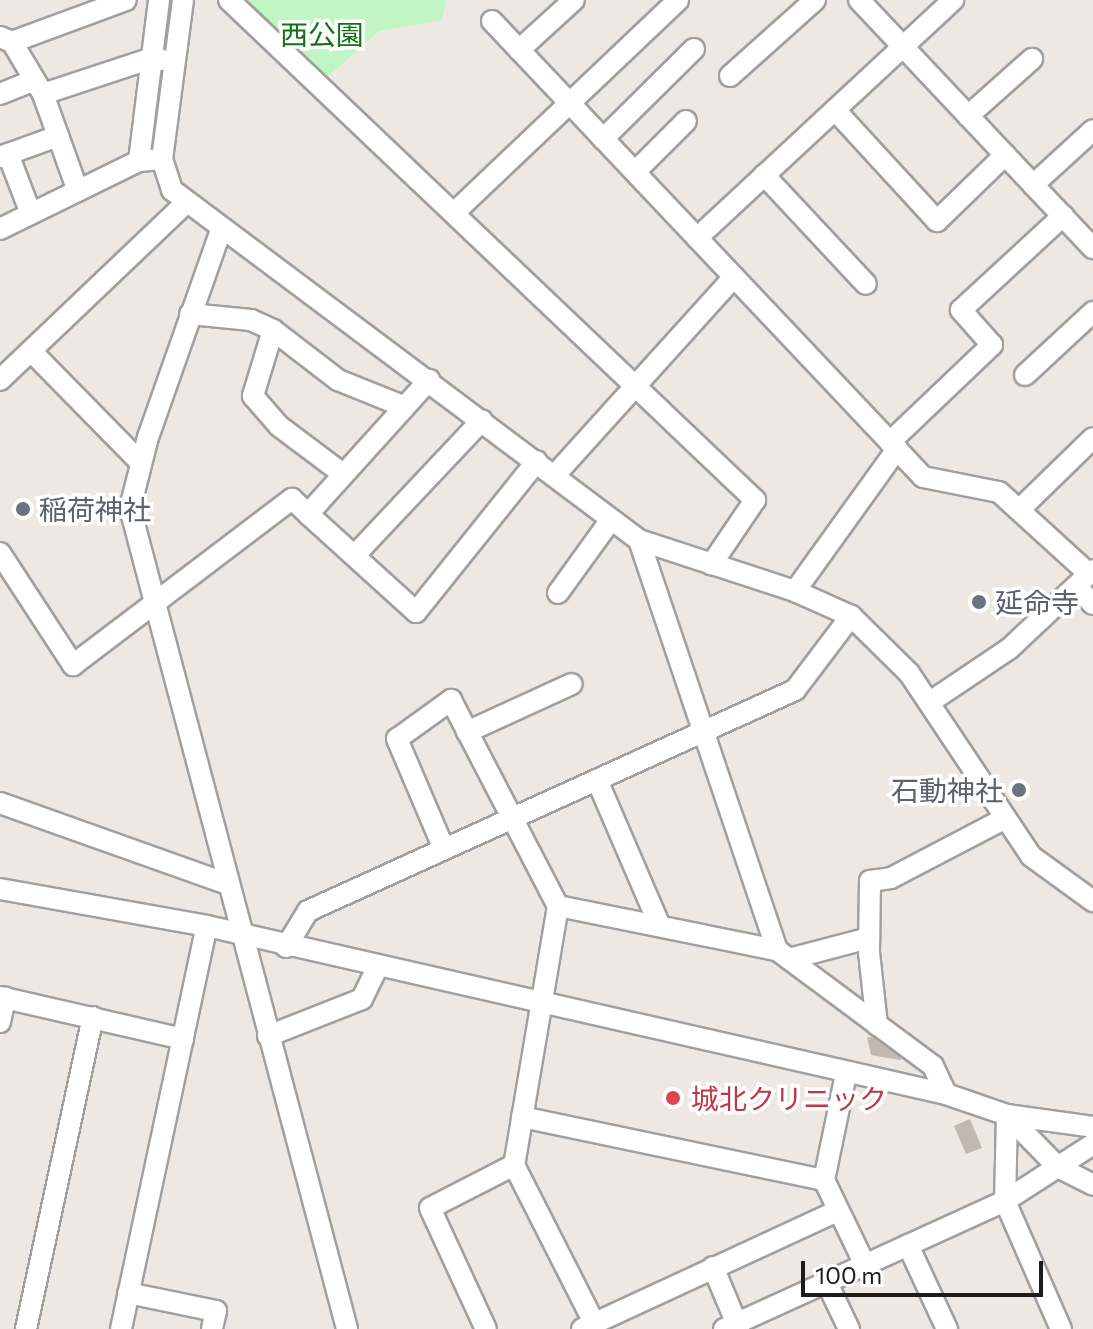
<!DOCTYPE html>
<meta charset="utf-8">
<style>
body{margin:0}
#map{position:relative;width:1093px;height:1329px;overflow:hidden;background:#ede9e2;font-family:Commissioner,"Noto Sans JP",sans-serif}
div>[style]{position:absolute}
.park>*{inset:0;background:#c1f5c3}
.building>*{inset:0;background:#c1b8b2}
.roads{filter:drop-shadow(2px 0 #a0a0a0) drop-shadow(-2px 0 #a0a0a0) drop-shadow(0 2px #a0a0a0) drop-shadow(0 -2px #a0a0a0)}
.minor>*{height:20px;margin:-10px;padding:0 10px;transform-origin:10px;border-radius:10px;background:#fff}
.dots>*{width:22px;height:22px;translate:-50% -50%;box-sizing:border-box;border:4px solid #fff;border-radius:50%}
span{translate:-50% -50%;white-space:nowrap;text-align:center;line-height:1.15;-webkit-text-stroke:7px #fff;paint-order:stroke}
.park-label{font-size:28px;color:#137116}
.worship-label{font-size:28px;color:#5b616d}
.left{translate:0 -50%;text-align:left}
.right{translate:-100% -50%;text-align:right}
.health-label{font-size:28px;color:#be3a42}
.scale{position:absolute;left:801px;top:1261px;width:242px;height:36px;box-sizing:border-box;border:4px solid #1c1c1c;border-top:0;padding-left:10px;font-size:24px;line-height:28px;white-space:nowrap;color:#1c1c1c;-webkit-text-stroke:6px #fff;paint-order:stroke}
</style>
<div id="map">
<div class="park">
<div style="clip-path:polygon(237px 0,446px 0,442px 20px,379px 31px,323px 81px)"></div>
</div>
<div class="building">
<div style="clip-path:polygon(867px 1037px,882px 1038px,902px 1057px,900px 1060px,871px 1055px)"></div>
<div style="clip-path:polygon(970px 1119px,982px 1148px,966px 1154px,954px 1126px)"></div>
</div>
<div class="roads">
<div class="minor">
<div style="left:183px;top:0;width:160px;rotate:97.5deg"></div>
<div style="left:162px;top:159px;width:33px;rotate:72deg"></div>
<div style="left:172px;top:190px;width:584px;rotate:36.85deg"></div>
<div style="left:639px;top:540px;width:164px;rotate:18.1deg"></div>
<div style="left:795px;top:591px;width:61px;rotate:24.1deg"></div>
<div style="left:851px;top:616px;width:81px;rotate:44.5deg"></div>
<div style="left:909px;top:673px;width:220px;rotate:56.3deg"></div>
<div style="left:1031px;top:856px;width:77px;rotate:36deg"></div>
<div style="left:229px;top:0;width:726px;rotate:43.55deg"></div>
<div style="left:755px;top:500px;width:78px;rotate:124.1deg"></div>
<div style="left:859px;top:0;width:341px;rotate:46.7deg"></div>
<div style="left:492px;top:21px;width:627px;rotate:46.61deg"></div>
<div style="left:923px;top:477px;width:77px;rotate:11.2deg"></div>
<div style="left:999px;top:492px;width:122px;rotate:42.3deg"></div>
<div style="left:0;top:37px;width:13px;rotate:23deg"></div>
<div style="left:12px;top:42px;width:121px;rotate:-20.2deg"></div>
<div style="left:12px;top:42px;width:61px;rotate:59.2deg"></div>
<div style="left:43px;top:94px;width:103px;rotate:70.2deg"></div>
<div style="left:519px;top:50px;width:74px;rotate:-42.3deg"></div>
<div style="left:730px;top:76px;width:114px;rotate:-41.8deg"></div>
<div style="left:0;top:94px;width:35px;rotate:-22deg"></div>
<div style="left:43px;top:94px;width:115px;rotate:-18.3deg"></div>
<div style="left:152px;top:58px;width:10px;rotate:11deg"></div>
<div style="left:835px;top:110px;width:151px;rotate:47.4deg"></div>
<div style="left:937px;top:221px;width:95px;rotate:-44.1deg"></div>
<div style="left:968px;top:116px;width:86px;rotate:-41.7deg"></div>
<div style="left:603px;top:139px;width:128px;rotate:-44.7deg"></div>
<div style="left:8px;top:154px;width:64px;rotate:69deg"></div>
<div style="left:0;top:157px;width:62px;rotate:-19.9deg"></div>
<div style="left:139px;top:161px;width:162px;rotate:-82.9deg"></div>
<div style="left:635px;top:172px;width:72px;rotate:-45deg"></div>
<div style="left:764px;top:175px;width:149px;rotate:46.9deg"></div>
<div style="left:1033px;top:185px;width:81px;rotate:-42.5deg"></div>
<div style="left:456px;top:211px;width:306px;rotate:-43.5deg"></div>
<div style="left:0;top:229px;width:155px;rotate:-26.1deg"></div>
<div style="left:139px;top:161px;width:23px;rotate:-5deg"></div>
<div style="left:221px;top:230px;width:219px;rotate:109.4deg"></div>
<div style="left:148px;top:437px;width:73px;rotate:104.2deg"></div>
<div style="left:130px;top:508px;width:849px;rotate:75.19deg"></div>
<div style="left:697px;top:238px;width:350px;rotate:-42.9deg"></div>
<div style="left:190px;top:314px;width:61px;rotate:5.6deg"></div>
<div style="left:251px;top:320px;width:24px;rotate:24deg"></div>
<div style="left:273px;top:330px;width:82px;rotate:37.6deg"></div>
<div style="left:338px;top:380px;width:72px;rotate:21.9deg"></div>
<div style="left:273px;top:330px;width:69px;rotate:106.9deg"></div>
<div style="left:253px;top:396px;width:40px;rotate:49deg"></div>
<div style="left:279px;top:426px;width:80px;rotate:36.9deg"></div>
<div style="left:31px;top:351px;width:157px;rotate:45.5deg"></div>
<div style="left:1025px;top:375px;width:93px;rotate:-42.8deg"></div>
<div style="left:0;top:380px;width:257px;rotate:-43.6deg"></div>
<div style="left:890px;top:442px;width:141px;rotate:-43.6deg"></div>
<div style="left:992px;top:345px;width:47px;rotate:-131.5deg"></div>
<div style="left:961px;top:310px;width:139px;rotate:-42.7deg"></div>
<div style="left:555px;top:475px;width:267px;rotate:-47.9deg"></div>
<div style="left:1019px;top:510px;width:103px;rotate:-44.2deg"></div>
<div style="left:308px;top:514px;width:146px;rotate:42.2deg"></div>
<div style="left:416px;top:612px;width:193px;rotate:-51.3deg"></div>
<div style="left:639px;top:540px;width:433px;rotate:71.4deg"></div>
<div style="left:777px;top:950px;width:194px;rotate:36.6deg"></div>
<div style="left:933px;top:1066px;width:31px;rotate:65deg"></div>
<div style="left:0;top:553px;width:134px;rotate:56.9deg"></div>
<div style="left:73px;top:665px;width:275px;rotate:-37.2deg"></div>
<div style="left:292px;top:499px;width:22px;rotate:43deg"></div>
<div style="left:308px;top:514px;width:181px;rotate:-47.9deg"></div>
<div style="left:355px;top:555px;width:185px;rotate:-46.7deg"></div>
<div style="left:1078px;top:588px;width:22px;rotate:47deg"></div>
<div style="left:795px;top:591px;width:175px;rotate:-54.3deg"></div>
<div style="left:558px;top:593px;width:89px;rotate:-54.2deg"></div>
<div style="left:930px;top:702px;width:95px;rotate:-33.9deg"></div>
<div style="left:1009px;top:649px;width:115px;rotate:-43.2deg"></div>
<div style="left:467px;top:732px;width:115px;rotate:-24.6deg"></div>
<div style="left:597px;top:780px;width:159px;rotate:66.7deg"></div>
<div style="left:0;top:803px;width:242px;rotate:19.6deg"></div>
<div style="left:444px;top:849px;width:120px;rotate:-113.1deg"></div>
<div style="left:397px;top:739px;width:67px;rotate:-35.8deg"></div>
<div style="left:451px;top:700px;width:232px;rotate:62.6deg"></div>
<div style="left:558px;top:906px;width:263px;rotate:99.6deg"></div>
<div style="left:514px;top:1165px;width:94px;rotate:152.9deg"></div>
<div style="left:430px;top:1208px;width:133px;rotate:65.2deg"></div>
<div style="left:0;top:889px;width:210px;rotate:10.1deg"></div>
<div style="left:207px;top:926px;width:758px;rotate:12.81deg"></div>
<div style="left:946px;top:1094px;width:65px;rotate:19deg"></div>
<div style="left:1007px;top:1115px;width:87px;rotate:7.9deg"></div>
<div style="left:558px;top:906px;width:223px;rotate:11.4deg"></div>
<div style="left:286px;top:947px;width:42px;rotate:-58.6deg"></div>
<div style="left:308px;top:911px;width:535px;rotate:-24.41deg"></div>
<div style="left:795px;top:690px;width:93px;rotate:-52.9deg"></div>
<div style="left:789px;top:959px;width:83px;rotate:-14.7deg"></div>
<div style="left:0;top:997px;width:188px;rotate:12.9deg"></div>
<div style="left:0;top:1022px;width:25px;rotate:-78deg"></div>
<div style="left:877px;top:1025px;width:73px;rotate:-96.3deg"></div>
<div style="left:869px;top:952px;width:71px;rotate:-89.2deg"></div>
<div style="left:870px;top:881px;width:21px;rotate:-8deg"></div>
<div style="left:891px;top:878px;width:127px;rotate:-27.6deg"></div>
<div style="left:268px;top:1036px;width:101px;rotate:-21.5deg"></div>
<div style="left:362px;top:999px;width:34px;rotate:-64deg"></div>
<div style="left:846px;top:1074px;width:108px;rotate:101.7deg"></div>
<div style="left:824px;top:1180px;width:94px;rotate:64.2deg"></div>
<div style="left:1007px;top:1115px;width:86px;rotate:91.3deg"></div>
<div style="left:1005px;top:1201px;width:140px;rotate:66.4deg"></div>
<div style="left:1007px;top:1115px;width:73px;rotate:45.6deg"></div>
<div style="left:1058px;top:1167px;width:39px;rotate:27deg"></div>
<div style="left:522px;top:1117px;width:309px;rotate:11.8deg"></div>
<div style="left:514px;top:1165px;width:177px;rotate:63.1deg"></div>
<div style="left:908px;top:1245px;width:93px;rotate:65.1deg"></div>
<div style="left:713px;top:1267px;width:67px;rotate:67.2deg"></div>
<div style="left:828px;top:1285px;width:49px;rotate:64.5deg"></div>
<div style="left:128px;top:1293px;width:90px;rotate:11.6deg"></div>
<div style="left:216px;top:1311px;width:18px;rotate:103deg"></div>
<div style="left:26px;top:1329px;width:319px;rotate:-77.9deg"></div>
<div style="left:121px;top:1329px;width:412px;rotate:-78deg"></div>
<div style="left:582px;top:1329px;width:281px;rotate:-24.8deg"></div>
<div style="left:724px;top:1329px;width:309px;rotate:-24.5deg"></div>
<div style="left:1005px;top:1201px;width:105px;rotate:-32.9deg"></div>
</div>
</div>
<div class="dots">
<div style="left:23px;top:509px;background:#6b7280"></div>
<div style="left:979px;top:602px;background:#6b7280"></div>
<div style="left:1019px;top:790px;background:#6b7280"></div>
<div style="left:673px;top:1098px;background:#e0444e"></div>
</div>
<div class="park-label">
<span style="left:322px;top:34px">西公園</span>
</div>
<div class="worship-label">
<span class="left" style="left:39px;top:509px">稲荷神社</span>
<span class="left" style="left:995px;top:602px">延命寺</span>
<span class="right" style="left:1003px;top:790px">石動神社</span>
</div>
<div class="health-label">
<span class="left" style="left:691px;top:1098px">城北クリニック</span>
</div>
<div class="scale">100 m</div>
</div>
